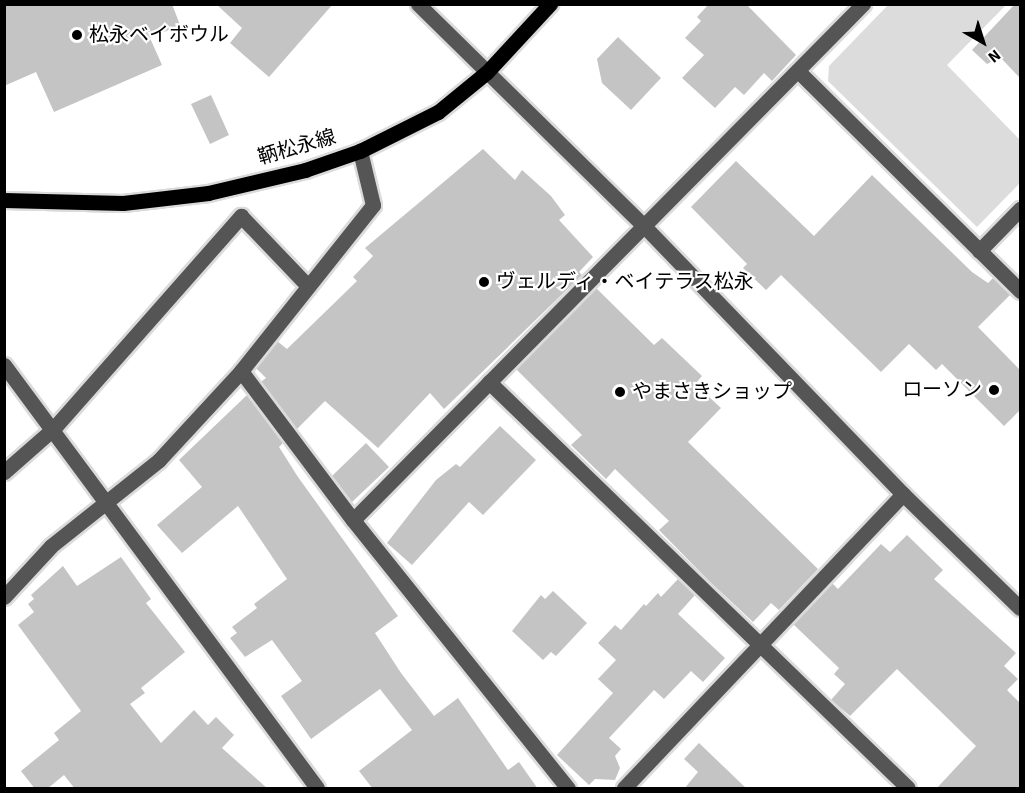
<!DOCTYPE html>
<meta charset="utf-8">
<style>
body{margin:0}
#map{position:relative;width:1025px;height:793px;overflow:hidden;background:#fff;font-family:"Source Sans 3","Noto Sans JP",sans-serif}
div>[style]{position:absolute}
.green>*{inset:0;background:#dcdcdc}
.building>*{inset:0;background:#c4c4c4}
.roads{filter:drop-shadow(2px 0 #dbdbdb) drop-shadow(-2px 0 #dbdbdb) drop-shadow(0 2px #dbdbdb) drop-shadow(0 -2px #dbdbdb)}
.minor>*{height:15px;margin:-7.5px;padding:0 7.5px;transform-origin:7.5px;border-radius:7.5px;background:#555}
.major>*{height:15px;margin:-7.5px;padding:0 7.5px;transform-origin:7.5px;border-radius:7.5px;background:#000}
.dots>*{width:16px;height:16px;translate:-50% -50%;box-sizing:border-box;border:3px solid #fff;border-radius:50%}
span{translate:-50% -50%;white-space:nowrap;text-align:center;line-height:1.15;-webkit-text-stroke:4.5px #fff;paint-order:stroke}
.poi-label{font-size:20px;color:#000}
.left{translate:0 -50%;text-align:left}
.right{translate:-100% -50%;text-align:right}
.street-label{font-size:20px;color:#000}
.frame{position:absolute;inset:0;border:6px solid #000;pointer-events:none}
.north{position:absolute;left:953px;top:12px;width:60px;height:60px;-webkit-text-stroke:4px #fff;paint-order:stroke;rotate:141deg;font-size:16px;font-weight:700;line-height:24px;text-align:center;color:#000}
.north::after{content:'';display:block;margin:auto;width:21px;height:27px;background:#000;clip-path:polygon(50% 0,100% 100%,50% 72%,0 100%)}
</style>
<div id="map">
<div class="green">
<div style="clip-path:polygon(888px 5px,1006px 5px,947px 65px,1020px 140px,1020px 183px,977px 227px,828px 81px,829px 66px)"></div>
</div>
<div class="building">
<div style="clip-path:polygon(4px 4px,172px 4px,180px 25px,150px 38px,162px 65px,54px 112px,36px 72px,4px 86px)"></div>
<div style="clip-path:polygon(216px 4px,333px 4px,269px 77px,230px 43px,242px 28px)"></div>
<div style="clip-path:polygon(709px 4px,746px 4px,796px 55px,772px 81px,764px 73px,744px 95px,735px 87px,715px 108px,682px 78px,704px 55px,685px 38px,701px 21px,697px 17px)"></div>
<div style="clip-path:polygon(1015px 4px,1020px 4px,1020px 78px,1000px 57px,987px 64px,972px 50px)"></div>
<div style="clip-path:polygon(618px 37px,661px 78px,631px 110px,602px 83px,597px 59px)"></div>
<div style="clip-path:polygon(211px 95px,229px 135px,210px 144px,191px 104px)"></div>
<div style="clip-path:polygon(483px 149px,515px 180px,522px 170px,551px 196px,565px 215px,559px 220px,593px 257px,579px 272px,582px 275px,444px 409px,430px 393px,378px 448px,325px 401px,297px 429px,261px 382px,266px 378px,256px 368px,277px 341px,287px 349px,357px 281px,353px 277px,373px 256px,365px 248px)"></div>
<div style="clip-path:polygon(736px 161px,814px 236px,872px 175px,972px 272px,988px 283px,993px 278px,1010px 295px,978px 327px,1020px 370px,1020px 410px,1004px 426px,942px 364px,936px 370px,909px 344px,881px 372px,781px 275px,766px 290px,743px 268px,747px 264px,691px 207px)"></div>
<div style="clip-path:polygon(596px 288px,654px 345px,662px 338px,702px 376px,695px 384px,721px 408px,688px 442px,818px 569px,779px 610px,771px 603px,753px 622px,708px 580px,659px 530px,669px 521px,615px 469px,606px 479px,571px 445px,582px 435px,516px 369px)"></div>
<div style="clip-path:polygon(247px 395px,283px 443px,279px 447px,298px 477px,398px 616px,375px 633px,401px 673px,434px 716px,458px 698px,508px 770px,519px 762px,538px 789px,373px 789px,359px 771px,412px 730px,380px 689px,311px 739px,281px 696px,302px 681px,272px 640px,245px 657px,230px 638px,237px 633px,232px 627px,257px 608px,254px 604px,287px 579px,238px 506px,182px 553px,157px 525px,202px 487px,179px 460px)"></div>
<div style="clip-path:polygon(500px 426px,536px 460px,483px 515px,469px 502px,412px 565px,387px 543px,436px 480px,456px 464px,460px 467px)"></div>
<div style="clip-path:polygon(366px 443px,389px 467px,352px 502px,332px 476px)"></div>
<div style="clip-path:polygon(907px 535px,943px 570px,934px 579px,1016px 653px,1004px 666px,1018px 679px,1007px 690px,1020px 703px,1020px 789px,936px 789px,976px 746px,897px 669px,850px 716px,831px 700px,845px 684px,834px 674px,839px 668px,793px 624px,832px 583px,838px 589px,881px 544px,890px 552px)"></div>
<div style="clip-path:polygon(121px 557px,151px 599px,146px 603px,185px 652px,141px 688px,145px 693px,130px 704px,161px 743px,194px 710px,208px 725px,216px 717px,234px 735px,222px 748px,268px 789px,75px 789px,64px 775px,47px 789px,35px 789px,21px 771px,59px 740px,54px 733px,81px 711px,18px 625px,34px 612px,28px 604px,34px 599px,31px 595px,63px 566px,77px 586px)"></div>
<div style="clip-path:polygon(678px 579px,695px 595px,678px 614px,725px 658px,703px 682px,691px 671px,664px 699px,654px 690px,609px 738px,621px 749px,615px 756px,620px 768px,615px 780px,595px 779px,589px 785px,557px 755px,613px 693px,598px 679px,616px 660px,598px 643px,615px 625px,621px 630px,644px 604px,646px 606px,658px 593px,661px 597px)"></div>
<div style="clip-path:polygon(553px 591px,587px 623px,556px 656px,551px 652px,543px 660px,512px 631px,541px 595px,545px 599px)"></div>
<div style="clip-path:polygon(699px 743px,747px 789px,684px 789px,698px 772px,684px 759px)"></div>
</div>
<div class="roads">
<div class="minor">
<div style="left:418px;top:4px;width:318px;rotate:44.5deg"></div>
<div style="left:645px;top:227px;width:371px;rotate:46deg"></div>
<div style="left:903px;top:494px;width:163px;rotate:44.3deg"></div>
<div style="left:798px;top:71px;width:313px;rotate:44.7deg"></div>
<div style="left:979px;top:251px;width:59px;rotate:-45.7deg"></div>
<div style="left:4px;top:365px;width:526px;rotate:53.5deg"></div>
<div style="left:241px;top:371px;width:186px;rotate:53.1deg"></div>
<div style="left:353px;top:520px;width:344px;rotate:51.3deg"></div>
<div style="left:489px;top:382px;width:583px;rotate:44.1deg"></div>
<div style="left:4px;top:472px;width:67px;rotate:-41.3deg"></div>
<div style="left:54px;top:428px;width:283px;rotate:-48.6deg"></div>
<div style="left:241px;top:216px;width:97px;rotate:46.3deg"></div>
<div style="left:353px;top:520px;width:726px;rotate:-45.34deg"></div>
<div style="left:4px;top:597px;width:69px;rotate:-47.3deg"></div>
<div style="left:51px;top:546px;width:138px;rotate:-38.5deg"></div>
<div style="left:159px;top:460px;width:121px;rotate:-47.3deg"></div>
<div style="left:241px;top:371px;width:212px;rotate:-51.5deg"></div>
<div style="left:373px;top:205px;width:56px;rotate:-103.5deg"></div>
<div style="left:624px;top:788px;width:405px;rotate:-46.5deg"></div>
</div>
<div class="major">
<div style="left:4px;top:200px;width:119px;rotate:1.4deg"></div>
<div style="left:123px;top:203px;width:86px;rotate:-6.7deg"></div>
<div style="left:208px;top:193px;width:100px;rotate:-13.3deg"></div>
<div style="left:305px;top:170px;width:58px;rotate:-19.1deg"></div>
<div style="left:360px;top:151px;width:87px;rotate:-26.6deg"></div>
<div style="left:438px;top:112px;width:63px;rotate:-39.2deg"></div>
<div style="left:487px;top:72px;width:93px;rotate:-47.2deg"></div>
</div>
</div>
<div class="dots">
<div style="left:77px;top:35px;background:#000"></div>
<div style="left:484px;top:282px;background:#000"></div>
<div style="left:994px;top:390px;background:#000"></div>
<div style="left:620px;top:392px;background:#000"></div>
</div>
<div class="poi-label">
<span class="left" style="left:89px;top:35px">松永ベイボウル</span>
<span class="left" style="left:496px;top:282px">ヴェルディ・ベイテラス松永</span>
<span class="right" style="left:982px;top:390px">ローソン</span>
<span class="left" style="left:632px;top:392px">やまさきショップ</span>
</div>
<div class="street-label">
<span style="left:297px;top:148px;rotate:-16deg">鞆松永線</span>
</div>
<div class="frame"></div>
<div class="north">N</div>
</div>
